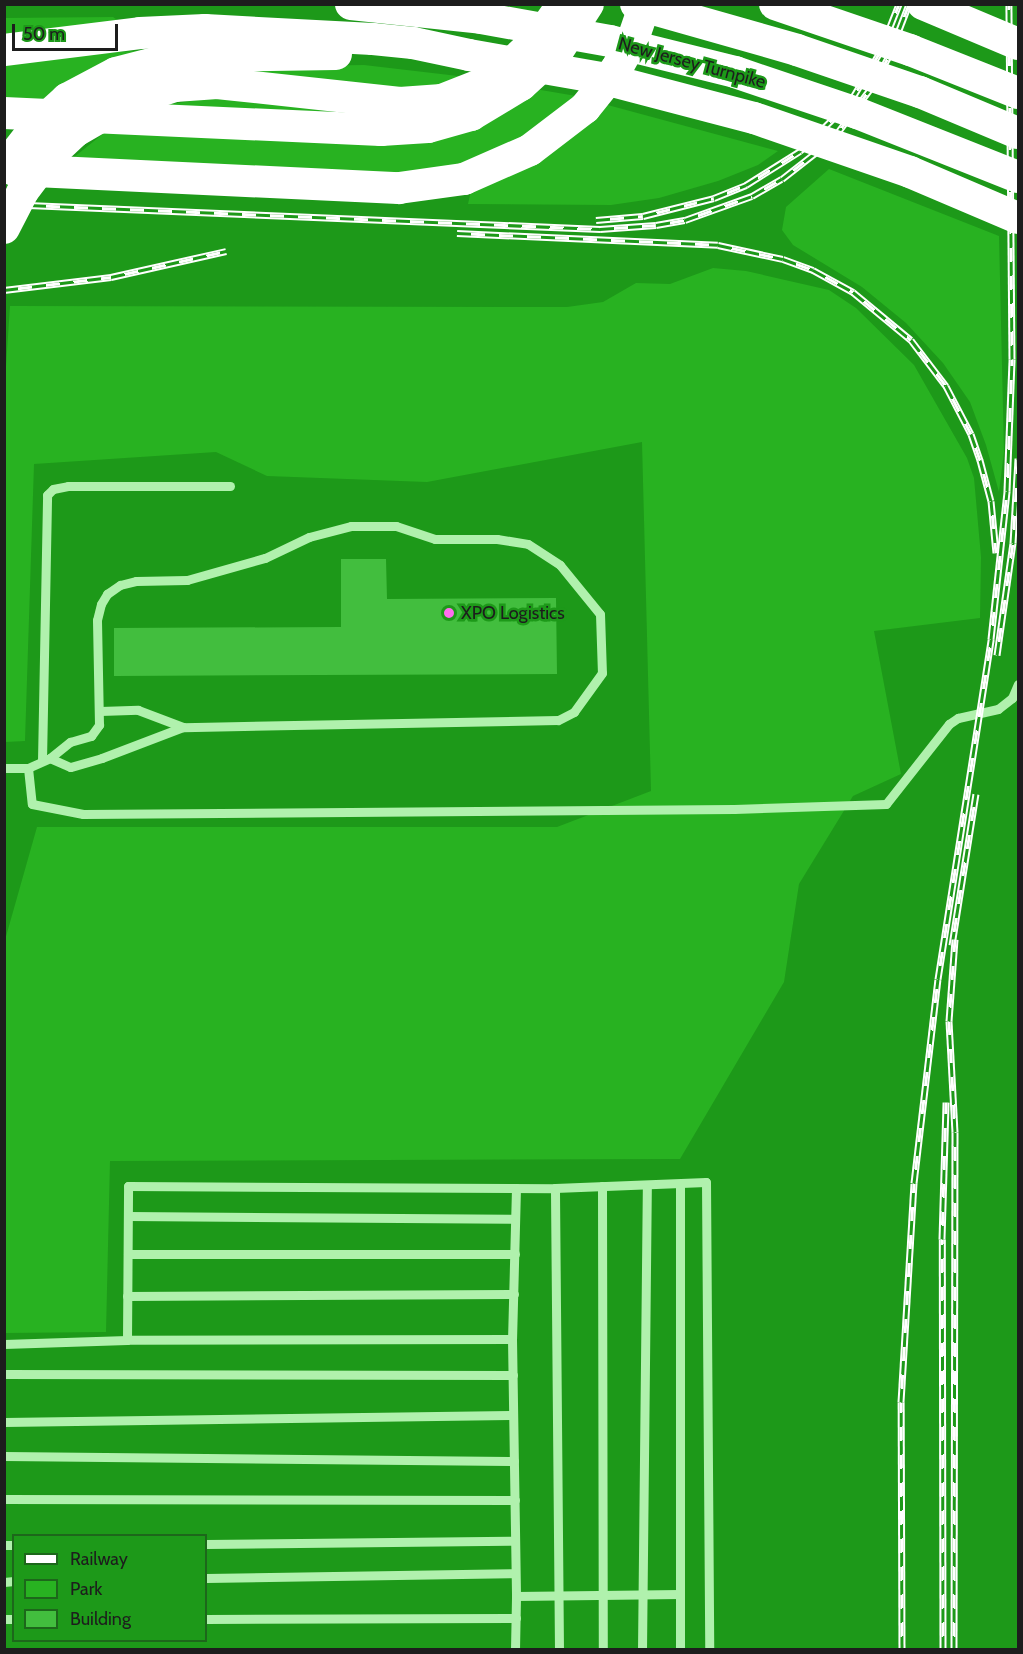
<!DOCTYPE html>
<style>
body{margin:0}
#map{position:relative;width:1023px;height:1654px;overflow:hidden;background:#1d9919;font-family:Cabin,sans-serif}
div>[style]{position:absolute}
.green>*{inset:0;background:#28b221}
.building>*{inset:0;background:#42be3e}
.lane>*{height:9px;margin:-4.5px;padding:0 4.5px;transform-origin:4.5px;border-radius:4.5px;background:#b0f1ad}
.highway>*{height:32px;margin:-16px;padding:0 16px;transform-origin:16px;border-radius:16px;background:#fff}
.rail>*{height:7px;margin-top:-3.5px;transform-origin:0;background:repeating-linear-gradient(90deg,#1d9919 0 14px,#fff 0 28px);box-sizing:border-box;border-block:2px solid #fff}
.highway-bridge>*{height:32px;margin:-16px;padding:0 16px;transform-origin:16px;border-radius:16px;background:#fff}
.dots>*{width:16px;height:16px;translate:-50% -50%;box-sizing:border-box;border:3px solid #1d9919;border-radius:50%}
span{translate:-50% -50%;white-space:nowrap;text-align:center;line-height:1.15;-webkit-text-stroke:5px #1d9919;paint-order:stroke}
.street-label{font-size:18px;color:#1d1d1d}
.poi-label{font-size:18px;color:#1d1d1d}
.left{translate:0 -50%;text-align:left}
.frame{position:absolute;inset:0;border:6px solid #1d1d1d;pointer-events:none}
.legend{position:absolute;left:12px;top:1534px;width:195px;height:108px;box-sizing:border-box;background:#1d9919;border:2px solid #1d671b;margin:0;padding:8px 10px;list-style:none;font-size:18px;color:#1d1d1d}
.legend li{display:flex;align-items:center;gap:12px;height:30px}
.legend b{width:30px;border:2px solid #1d671b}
.scale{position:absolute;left:12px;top:24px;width:106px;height:27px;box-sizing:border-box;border:3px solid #1d1d1d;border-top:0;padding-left:8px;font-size:18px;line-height:21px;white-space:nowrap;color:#1d1d1d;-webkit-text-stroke:4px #1d9919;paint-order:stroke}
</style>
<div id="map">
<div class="green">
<div style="clip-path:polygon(113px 17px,120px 22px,5px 37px,4px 18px)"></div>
<div style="clip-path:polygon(203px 46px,48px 99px,5px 100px,4px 66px,77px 55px)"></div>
<div style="clip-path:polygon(364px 65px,475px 78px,428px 94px,251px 79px,231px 67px)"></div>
<div style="clip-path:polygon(535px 89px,582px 97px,552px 124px,470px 164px,410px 175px,68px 162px,104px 133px,254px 138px)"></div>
<div style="clip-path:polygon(205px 99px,247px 100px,375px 114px,164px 105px)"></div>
<div style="clip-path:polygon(604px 104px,778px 151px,758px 165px,718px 181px,659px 198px,611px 205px,468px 204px,472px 186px)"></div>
<div style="clip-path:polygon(829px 169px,999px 236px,1004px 452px,999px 492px,986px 445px,970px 402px,943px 363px,906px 323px,862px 287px,793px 245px,782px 230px,786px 207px)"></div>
<div style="clip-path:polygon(713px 268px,746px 271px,829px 290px,856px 308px,914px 365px,967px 458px,974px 478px,981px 557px,980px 618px,874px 631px,901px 774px,853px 796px,799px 884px,784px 982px,680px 1159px,110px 1161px,106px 1332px,5px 1333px,5px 940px,37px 827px,557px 827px,651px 791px,642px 442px,427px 482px,267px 476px,216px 452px,34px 464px,25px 741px,5px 742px,4px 396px,10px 306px,567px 307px,603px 302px,636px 283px,670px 284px)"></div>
</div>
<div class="building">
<div style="clip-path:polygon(341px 559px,386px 559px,387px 599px,556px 598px,557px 674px,114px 676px,114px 628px,341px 627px)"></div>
</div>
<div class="lane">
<div style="left:100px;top:711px;width:38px;rotate:-2deg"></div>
<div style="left:138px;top:710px;width:48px;rotate:20.7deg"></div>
<div style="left:42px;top:761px;width:266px;rotate:-88.9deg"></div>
<div style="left:47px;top:495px;width:8px;rotate:-45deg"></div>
<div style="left:53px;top:489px;width:15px;rotate:-11deg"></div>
<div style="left:68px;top:486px;width:162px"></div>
<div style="left:4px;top:768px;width:24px"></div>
<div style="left:28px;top:768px;width:24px;rotate:-24deg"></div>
<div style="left:50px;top:758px;width:26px;rotate:-39deg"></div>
<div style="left:70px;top:742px;width:22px;rotate:-16deg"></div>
<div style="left:91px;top:736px;width:14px;rotate:-54deg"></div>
<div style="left:99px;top:725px;width:105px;rotate:-91.1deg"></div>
<div style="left:97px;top:620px;width:16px;rotate:-76deg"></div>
<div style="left:101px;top:604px;width:12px;rotate:-59deg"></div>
<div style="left:107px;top:594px;width:16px;rotate:-35deg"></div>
<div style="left:120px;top:585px;width:16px;rotate:-14deg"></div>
<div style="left:136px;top:581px;width:51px;rotate:-1.1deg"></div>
<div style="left:187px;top:580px;width:81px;rotate:-15.8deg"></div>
<div style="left:265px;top:558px;width:49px;rotate:-25.5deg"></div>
<div style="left:309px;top:537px;width:43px;rotate:-14.7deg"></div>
<div style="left:351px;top:526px;width:45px"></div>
<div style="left:396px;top:526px;width:41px;rotate:18.4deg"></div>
<div style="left:435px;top:539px;width:62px"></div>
<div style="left:497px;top:539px;width:31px;rotate:9deg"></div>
<div style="left:528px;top:544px;width:38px;rotate:33deg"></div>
<div style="left:560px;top:565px;width:63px;rotate:50.8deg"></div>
<div style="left:600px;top:614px;width:59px;rotate:88.1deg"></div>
<div style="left:602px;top:673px;width:48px;rotate:125.7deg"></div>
<div style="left:574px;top:712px;width:18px;rotate:153deg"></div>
<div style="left:558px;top:720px;width:375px;rotate:178.9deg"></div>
<div style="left:183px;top:727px;width:87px;rotate:159.1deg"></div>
<div style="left:102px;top:758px;width:33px;rotate:164deg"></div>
<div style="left:70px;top:767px;width:22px;rotate:-156deg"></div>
<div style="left:28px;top:768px;width:36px;rotate:84deg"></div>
<div style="left:32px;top:804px;width:52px;rotate:11.1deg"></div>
<div style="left:83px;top:814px;width:651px;rotate:-0.44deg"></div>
<div style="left:734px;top:809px;width:152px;rotate:-1.9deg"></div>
<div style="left:886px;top:804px;width:102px;rotate:-51.8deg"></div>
<div style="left:949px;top:724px;width:11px;rotate:-34deg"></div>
<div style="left:958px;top:718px;width:41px;rotate:-12.7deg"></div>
<div style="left:998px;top:709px;width:18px;rotate:-38deg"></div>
<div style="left:1012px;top:698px;width:15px;rotate:-67deg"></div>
<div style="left:602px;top:1186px;width:464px;rotate:89.9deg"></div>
<div style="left:516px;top:1188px;width:151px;rotate:91.5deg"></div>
<div style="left:512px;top:1339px;width:385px;rotate:179.9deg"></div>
<div style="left:127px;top:1340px;width:154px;rotate:-89.6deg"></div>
<div style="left:128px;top:1186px;width:427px;rotate:0.3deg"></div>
<div style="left:128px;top:1216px;width:387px;rotate:0.4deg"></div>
<div style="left:128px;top:1254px;width:387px"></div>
<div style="left:127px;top:1296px;width:387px;rotate:-0.3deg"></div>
<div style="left:512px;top:1339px;width:257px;rotate:89.1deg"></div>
<div style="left:516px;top:1596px;width:164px;rotate:-0.7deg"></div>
<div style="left:4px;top:1344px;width:123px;rotate:-1.9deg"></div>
<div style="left:4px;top:1374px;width:509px;rotate:0.11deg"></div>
<div style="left:4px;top:1422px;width:509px;rotate:-0.79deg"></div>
<div style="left:4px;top:1456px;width:510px;rotate:0.56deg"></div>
<div style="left:4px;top:1499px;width:511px;rotate:0.11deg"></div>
<div style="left:206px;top:1544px;width:309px;rotate:-0.6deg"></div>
<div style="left:4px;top:1545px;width:10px"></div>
<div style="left:206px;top:1578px;width:309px;rotate:-0.9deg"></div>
<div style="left:4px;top:1582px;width:10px;rotate:-6deg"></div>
<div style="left:4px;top:1619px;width:10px"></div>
<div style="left:206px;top:1619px;width:310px;rotate:-0.2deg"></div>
<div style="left:515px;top:1650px;width:54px;rotate:-88.9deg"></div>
<div style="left:559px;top:1650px;width:462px;rotate:-90.5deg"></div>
<div style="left:555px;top:1188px;width:151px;rotate:-2.3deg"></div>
<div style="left:706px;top:1182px;width:468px;rotate:89.6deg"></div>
<div style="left:642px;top:1650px;width:465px;rotate:-89.4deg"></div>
<div style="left:680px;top:1650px;width:466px;rotate:-90deg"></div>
</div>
<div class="highway">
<div style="left:351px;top:4px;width:131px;rotate:6.1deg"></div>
<div style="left:4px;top:50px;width:137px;rotate:-7.1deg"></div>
<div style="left:140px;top:33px;width:65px;rotate:-2.6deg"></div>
<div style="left:205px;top:30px;width:168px;rotate:3.1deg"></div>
<div style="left:373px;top:39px;width:40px;rotate:5.7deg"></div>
<div style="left:413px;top:43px;width:57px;rotate:12.1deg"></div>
<div style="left:67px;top:99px;width:55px;rotate:-28deg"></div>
<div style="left:116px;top:73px;width:48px;rotate:-14.6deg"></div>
<div style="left:162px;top:61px;width:56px;rotate:-5.1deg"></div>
<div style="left:218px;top:56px;width:118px;rotate:-1deg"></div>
<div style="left:126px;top:102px;width:52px;rotate:-18.1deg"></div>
<div style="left:175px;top:86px;width:42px;rotate:-4.1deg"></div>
<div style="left:217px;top:83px;width:184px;rotate:6.2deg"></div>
<div style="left:400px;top:103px;width:42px;rotate:-4.1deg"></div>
<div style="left:442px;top:100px;width:41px;rotate:-21.5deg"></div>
<div style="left:480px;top:85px;width:39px;rotate:-35deg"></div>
<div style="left:512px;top:63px;width:37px;rotate:-43deg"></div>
<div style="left:539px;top:38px;width:42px;rotate:-54.8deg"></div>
<div style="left:4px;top:113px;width:377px;rotate:2.6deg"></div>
<div style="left:381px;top:130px;width:47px;rotate:-3.7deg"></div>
<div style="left:428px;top:127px;width:45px;rotate:-15.6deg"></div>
<div style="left:471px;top:115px;width:58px;rotate:-31deg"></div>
<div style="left:521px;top:85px;width:49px;rotate:-42.5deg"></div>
<div style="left:557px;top:52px;width:57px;rotate:-57.1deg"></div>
<div style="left:14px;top:170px;width:385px;rotate:2.7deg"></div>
<div style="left:399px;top:188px;width:66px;rotate:-7.9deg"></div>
<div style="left:464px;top:179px;width:72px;rotate:-23.7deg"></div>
<div style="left:530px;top:150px;width:69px;rotate:-37.4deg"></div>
<div style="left:585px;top:108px;width:51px;rotate:-51.3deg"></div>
<div style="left:617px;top:68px;width:33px;rotate:-61deg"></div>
<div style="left:633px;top:39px;width:37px;rotate:-71deg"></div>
</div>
<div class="rail">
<div style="left:4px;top:204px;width:597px;rotate:2.4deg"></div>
<div style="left:600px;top:229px;width:56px;rotate:-4.1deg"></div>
<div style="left:656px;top:225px;width:29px;rotate:-10deg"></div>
<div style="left:685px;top:220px;width:71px;rotate:-19.7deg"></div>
<div style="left:752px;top:196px;width:34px;rotate:-30deg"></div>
<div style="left:782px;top:179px;width:65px;rotate:-38.1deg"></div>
<div style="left:833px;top:139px;width:69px;rotate:-53.3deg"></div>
<div style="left:874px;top:84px;width:32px;rotate:-62deg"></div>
<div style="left:889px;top:56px;width:56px;rotate:-69deg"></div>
<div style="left:596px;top:220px;width:47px;rotate:-4.9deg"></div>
<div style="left:643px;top:216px;width:73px;rotate:-14.2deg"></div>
<div style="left:714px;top:198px;width:35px;rotate:-22deg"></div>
<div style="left:746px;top:185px;width:64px;rotate:-32.2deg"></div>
<div style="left:800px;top:151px;width:70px;rotate:-44.4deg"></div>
<div style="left:850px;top:102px;width:58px;rotate:-59deg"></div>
<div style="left:880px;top:52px;width:52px;rotate:-68.4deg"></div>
<div style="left:457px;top:233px;width:261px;rotate:2.6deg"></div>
<div style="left:718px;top:245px;width:66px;rotate:12.2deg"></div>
<div style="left:783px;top:259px;width:32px;rotate:20deg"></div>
<div style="left:813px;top:270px;width:46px;rotate:28.8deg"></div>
<div style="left:853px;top:292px;width:75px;rotate:39.6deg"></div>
<div style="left:911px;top:340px;width:58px;rotate:52.7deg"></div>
<div style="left:946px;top:386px;width:54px;rotate:62.5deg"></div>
<div style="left:971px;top:434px;width:28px;rotate:71deg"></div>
<div style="left:980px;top:460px;width:42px;rotate:75deg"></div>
<div style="left:991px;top:501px;width:52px;rotate:84.5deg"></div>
<div style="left:4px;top:290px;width:108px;rotate:-6.9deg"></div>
<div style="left:111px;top:277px;width:118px;rotate:-12.7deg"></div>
<div style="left:997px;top:655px;width:113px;rotate:-81.9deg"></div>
<div style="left:1013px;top:543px;width:85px;rotate:-86.6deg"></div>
<div style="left:952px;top:945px;width:153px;rotate:-81deg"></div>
<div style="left:902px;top:1650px;width:248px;rotate:-90.2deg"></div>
<div style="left:901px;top:1402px;width:219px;rotate:-86.6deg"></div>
<div style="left:914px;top:1183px;width:205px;rotate:-83.3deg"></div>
<div style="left:938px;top:979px;width:344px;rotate:-81.1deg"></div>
<div style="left:991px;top:639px;width:149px;rotate:-83.8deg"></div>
<div style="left:1007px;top:491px;width:132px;rotate:-87.8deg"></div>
<div style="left:1012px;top:359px;width:355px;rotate:-90.5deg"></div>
<div style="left:943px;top:1650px;width:411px;rotate:-90.1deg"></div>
<div style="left:942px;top:1239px;width:137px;rotate:-88.3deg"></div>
<div style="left:954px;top:1650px;width:518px;rotate:-89.89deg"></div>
<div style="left:955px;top:1132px;width:111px;rotate:-93.1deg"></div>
<div style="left:949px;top:1021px;width:82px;rotate:-85.8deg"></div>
</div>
<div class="highway-bridge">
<div style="left:636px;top:4px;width:167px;rotate:15.9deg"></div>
<div style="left:797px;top:50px;width:130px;rotate:18.9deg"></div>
<div style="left:920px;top:92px;width:106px;rotate:22.7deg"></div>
<div style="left:775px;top:4px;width:143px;rotate:18.8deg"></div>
<div style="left:910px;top:50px;width:116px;rotate:21.7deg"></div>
<div style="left:923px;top:4px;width:103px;rotate:22.8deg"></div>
<div style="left:481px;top:18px;width:131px;rotate:10.1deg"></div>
<div style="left:610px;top:41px;width:129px;rotate:13.9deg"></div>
<div style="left:735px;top:72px;width:129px;rotate:18.6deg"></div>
<div style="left:857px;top:113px;width:173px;rotate:21.7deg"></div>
<div style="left:469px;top:55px;width:134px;rotate:9.9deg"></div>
<div style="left:601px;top:78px;width:158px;rotate:14.7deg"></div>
<div style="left:754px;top:118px;width:165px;rotate:19.1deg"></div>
<div style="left:910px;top:172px;width:117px;rotate:23.1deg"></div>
<div style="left:4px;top:168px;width:52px;rotate:-52deg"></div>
<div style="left:36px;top:127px;width:42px;rotate:-42.1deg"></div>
<div style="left:4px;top:228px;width:42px;rotate:-62.8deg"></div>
<div style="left:23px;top:191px;width:46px;rotate:-52.9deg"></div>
<div style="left:51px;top:154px;width:34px;rotate:-43deg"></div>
<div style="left:76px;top:131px;width:58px;rotate:-30.1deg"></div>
</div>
<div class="dots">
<div style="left:449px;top:613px;background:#ff6dee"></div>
</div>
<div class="street-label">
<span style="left:692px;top:63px;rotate:15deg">New Jersey Turnpike</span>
</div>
<div class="poi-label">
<span class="left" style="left:461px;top:613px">XPO Logistics</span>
</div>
<div class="frame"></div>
<ul class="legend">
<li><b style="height:8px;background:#fff"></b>Railway</li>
<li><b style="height:16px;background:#28b221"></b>Park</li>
<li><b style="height:16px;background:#42be3e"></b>Building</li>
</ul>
<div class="scale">50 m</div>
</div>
